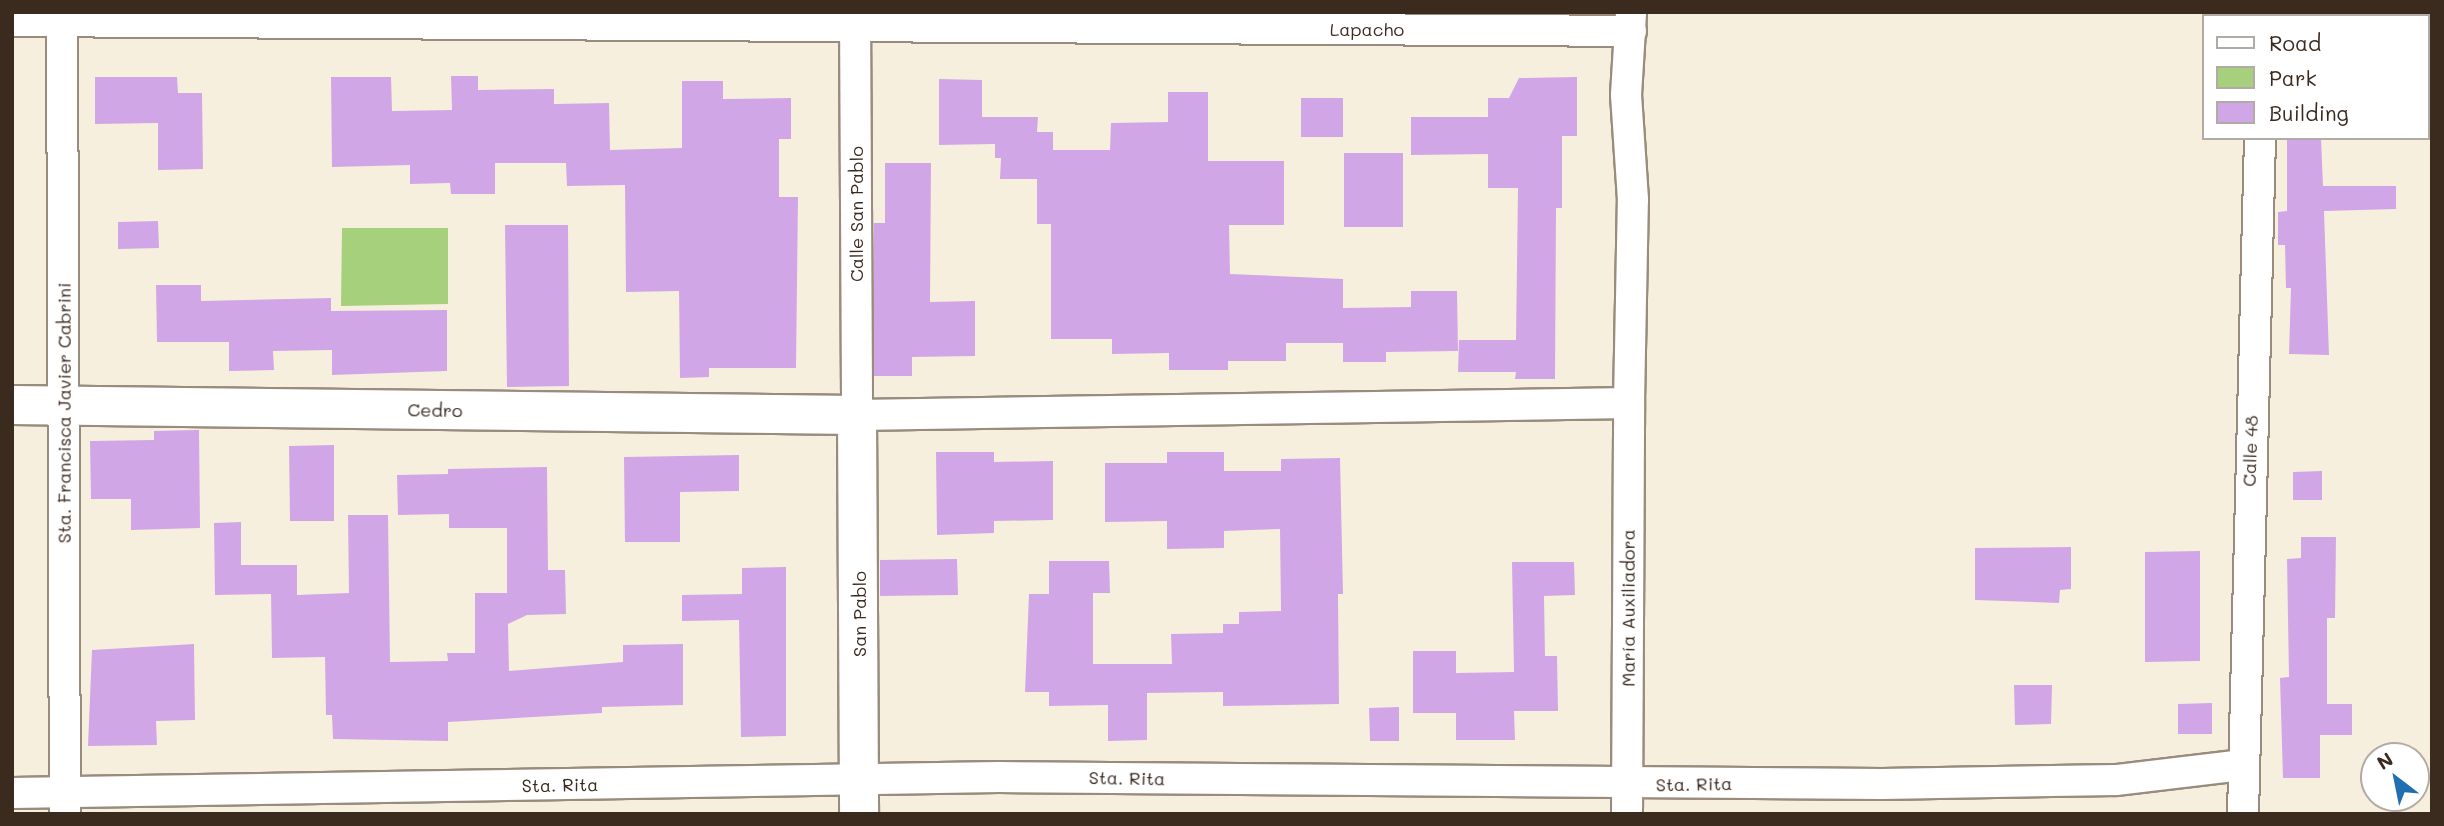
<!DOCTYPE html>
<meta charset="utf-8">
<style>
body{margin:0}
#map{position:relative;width:2444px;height:826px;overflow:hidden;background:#f7efde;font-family:Mali,sans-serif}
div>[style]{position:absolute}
.green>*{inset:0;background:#a6d07c}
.building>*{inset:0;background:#d1a6e7}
.roads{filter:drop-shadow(2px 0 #998c7e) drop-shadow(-2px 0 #998c7e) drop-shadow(0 2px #998c7e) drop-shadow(0 -2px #998c7e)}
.minor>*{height:30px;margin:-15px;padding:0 15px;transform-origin:15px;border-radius:15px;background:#fff}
.tertiary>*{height:38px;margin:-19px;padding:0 19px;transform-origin:19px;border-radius:19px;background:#fff}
span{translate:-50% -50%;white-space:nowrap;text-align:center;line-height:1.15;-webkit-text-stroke:5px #fff;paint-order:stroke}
.street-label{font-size:18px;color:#3b2a1e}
.frame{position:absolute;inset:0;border:14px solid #3b2a1e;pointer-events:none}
.legend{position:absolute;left:2202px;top:14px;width:228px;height:126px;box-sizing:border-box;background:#fff;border:2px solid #b1aaa5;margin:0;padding:9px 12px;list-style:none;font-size:21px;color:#3b2a1e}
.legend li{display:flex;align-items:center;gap:14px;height:35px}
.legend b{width:35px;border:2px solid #b1aaa5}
.north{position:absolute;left:2360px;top:742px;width:70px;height:70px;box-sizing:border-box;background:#fff;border:2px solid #b1aaa5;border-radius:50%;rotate:328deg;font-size:19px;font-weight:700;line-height:28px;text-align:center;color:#3b2a1e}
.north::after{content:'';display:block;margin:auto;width:24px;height:32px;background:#1f6fb2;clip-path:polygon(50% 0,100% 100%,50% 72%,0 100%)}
</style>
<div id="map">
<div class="green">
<div style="clip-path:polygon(342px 228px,448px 228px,448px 304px,341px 306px)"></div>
</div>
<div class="building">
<div style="clip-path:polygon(451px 76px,478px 76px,478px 90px,554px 89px,554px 104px,609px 103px,610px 150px,682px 148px,682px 81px,723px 81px,723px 99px,791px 98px,791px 139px,779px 139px,779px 197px,798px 197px,796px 368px,709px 368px,709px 377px,680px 378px,679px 291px,626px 292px,625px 185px,567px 186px,566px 163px,495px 163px,495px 194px,451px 194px,450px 183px,410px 184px,410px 165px,332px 167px,331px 77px,391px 77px,392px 111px,452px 110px)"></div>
<div style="clip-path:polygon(95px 77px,177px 77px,178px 93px,202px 93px,203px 169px,158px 170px,158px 123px,95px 124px)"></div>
<div style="clip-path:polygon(1577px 77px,1577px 136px,1562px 136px,1562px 208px,1556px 208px,1555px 379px,1515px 379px,1516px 372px,1458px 372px,1459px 340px,1516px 340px,1518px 188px,1488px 188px,1488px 154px,1411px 155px,1411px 117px,1488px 117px,1488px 98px,1509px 98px,1519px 78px)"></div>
<div style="clip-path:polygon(939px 79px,982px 80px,982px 117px,1038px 117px,1037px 132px,1053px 132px,1053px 150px,1110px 150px,1111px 123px,1168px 122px,1168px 92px,1208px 92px,1208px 161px,1284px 161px,1284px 225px,1229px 225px,1230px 274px,1343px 279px,1343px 308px,1411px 307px,1411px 291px,1457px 291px,1458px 351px,1386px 352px,1386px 362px,1343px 362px,1343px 343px,1286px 343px,1286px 361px,1228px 361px,1228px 370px,1169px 370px,1169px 353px,1112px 354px,1112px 339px,1051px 339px,1051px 224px,1037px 224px,1037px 179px,1000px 179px,1001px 158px,995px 158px,995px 144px,939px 145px)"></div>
<div style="clip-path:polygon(1301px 98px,1343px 98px,1343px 137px,1301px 137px)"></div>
<div style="clip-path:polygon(2287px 138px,2321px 138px,2323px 186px,2396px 186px,2396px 209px,2324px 211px,2329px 355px,2289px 354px,2291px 288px,2286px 288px,2285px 245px,2278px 245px,2278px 212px,2287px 211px)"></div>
<div style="clip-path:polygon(1344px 153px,1403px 153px,1403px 227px,1344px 227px)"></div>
<div style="clip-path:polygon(885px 163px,931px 163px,930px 302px,975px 301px,975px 356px,912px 357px,912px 376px,874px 376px,874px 223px,885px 223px)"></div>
<div style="clip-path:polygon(158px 221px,159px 248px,118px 249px,118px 222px)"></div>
<div style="clip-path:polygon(505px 225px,568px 225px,569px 386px,507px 387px)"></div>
<div style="clip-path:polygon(156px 285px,201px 285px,201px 301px,331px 298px,331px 311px,447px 310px,447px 371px,332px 375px,332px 350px,273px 351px,274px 370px,229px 371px,229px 342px,157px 342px)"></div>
<div style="clip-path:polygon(199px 430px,200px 528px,131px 530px,131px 499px,91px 499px,90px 441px,154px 440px,154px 431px)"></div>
<div style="clip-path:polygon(334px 445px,334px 521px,290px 521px,289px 446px)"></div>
<div style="clip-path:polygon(936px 452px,994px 452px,994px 462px,1053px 461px,1053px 520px,994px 521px,994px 533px,937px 535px)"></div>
<div style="clip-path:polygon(1167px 452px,1224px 452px,1224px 471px,1281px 471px,1281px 459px,1340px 458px,1343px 594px,1338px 594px,1339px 704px,1223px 706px,1223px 692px,1147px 693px,1147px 740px,1108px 741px,1108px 705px,1049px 706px,1049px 692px,1025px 692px,1029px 594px,1049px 594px,1049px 561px,1109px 561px,1110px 593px,1093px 593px,1093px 664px,1172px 664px,1171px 634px,1223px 633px,1223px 624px,1239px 624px,1239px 612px,1281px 611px,1280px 529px,1224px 531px,1224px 548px,1167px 549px,1167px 521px,1105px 522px,1105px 463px,1167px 463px)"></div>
<div style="clip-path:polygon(739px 455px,739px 491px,680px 492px,680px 542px,625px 542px,624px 457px)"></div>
<div style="clip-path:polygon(547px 467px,548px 570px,565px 570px,566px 614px,527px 615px,508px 624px,509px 671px,623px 662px,623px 645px,683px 644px,683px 705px,602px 707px,602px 713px,448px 722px,448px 741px,333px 739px,332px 715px,326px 715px,325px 657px,272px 658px,271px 594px,215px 595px,214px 523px,241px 522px,241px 565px,297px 565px,297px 595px,349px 593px,348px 515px,388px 515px,390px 662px,448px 661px,447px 653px,475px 653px,475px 593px,507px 593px,507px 528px,449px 528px,449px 514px,398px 515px,397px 475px,448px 474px,448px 469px)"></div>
<div style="clip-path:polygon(2322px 471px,2322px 500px,2293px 500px,2293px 472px)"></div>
<div style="clip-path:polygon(2301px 537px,2336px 537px,2335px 618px,2327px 618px,2327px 704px,2352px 704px,2352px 735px,2320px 735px,2320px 778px,2283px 778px,2280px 678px,2289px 677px,2287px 559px,2301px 558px)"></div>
<div style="clip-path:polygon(2071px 547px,2071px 589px,2060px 590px,2059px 603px,1975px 600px,1975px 548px)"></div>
<div style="clip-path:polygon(2200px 551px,2200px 661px,2145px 662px,2145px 552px)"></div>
<div style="clip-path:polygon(957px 559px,958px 595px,880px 596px,880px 560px)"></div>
<div style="clip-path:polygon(1512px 562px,1574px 562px,1575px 595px,1544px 596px,1545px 656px,1557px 656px,1558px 711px,1514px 711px,1515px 740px,1456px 740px,1456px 713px,1413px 713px,1413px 651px,1456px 651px,1456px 673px,1514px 672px)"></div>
<div style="clip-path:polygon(786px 567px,786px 736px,741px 737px,739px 620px,682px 621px,682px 595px,742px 594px,742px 568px)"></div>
<div style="clip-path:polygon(194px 644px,195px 720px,156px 721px,157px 745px,88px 746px,92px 650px)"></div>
<div style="clip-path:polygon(2014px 685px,2052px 685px,2051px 724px,2015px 725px)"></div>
<div style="clip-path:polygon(2212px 703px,2212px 734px,2178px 734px,2178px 704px)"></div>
<div style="clip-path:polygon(1399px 707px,1399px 741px,1370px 741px,1369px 708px)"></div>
</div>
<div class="roads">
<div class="minor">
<div style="left:62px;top:12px;width:801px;rotate:89.79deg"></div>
<div style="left:855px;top:12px;width:403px;rotate:89.7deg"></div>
<div style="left:857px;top:415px;width:772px;rotate:-0.89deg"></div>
<div style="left:1629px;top:403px;width:203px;rotate:-88.9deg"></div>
<div style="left:1633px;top:200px;width:105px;rotate:-93.8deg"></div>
<div style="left:1626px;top:95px;width:82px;rotate:-86.5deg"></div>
<div style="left:2263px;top:16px;width:4px;rotate:-90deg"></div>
<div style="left:12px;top:21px;width:1619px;rotate:0.35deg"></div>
<div style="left:12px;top:793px;width:987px;rotate:-0.93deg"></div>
<div style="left:999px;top:777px;width:883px;rotate:0.45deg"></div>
<div style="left:1882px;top:784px;width:234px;rotate:-1deg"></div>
<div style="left:2116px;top:780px;width:126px;rotate:-6.8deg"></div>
<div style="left:1627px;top:814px;width:411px;rotate:-89.7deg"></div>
<div style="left:2243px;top:814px;width:676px;rotate:-88.56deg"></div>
</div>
<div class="tertiary">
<div style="left:12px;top:405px;width:845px;rotate:0.68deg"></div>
<div style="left:857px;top:415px;width:399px;rotate:89.7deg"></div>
</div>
</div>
<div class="street-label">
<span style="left:1367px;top:29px">Lapacho</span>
<span style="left:856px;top:214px;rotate:-90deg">Calle San Pablo</span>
<span style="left:435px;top:410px;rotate:1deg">Cedro</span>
<span style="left:64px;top:413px;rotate:-90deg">Sta. Francisca Javier Cabrini</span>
<span style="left:2250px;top:451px;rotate:-88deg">Calle 48</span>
<span style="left:1628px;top:608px;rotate:-90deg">María Auxiliadora</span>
<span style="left:859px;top:614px;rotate:-90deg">San Pablo</span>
<span style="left:1127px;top:778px;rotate:1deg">Sta. Rita</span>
<span style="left:1694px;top:784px;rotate:-1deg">Sta. Rita</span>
<span style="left:560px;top:785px;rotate:-1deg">Sta. Rita</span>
</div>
<div class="frame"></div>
<ul class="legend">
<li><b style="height:9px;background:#fff"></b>Road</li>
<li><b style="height:19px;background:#a6d07c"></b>Park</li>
<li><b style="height:19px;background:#d1a6e7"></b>Building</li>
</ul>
<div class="north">N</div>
</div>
